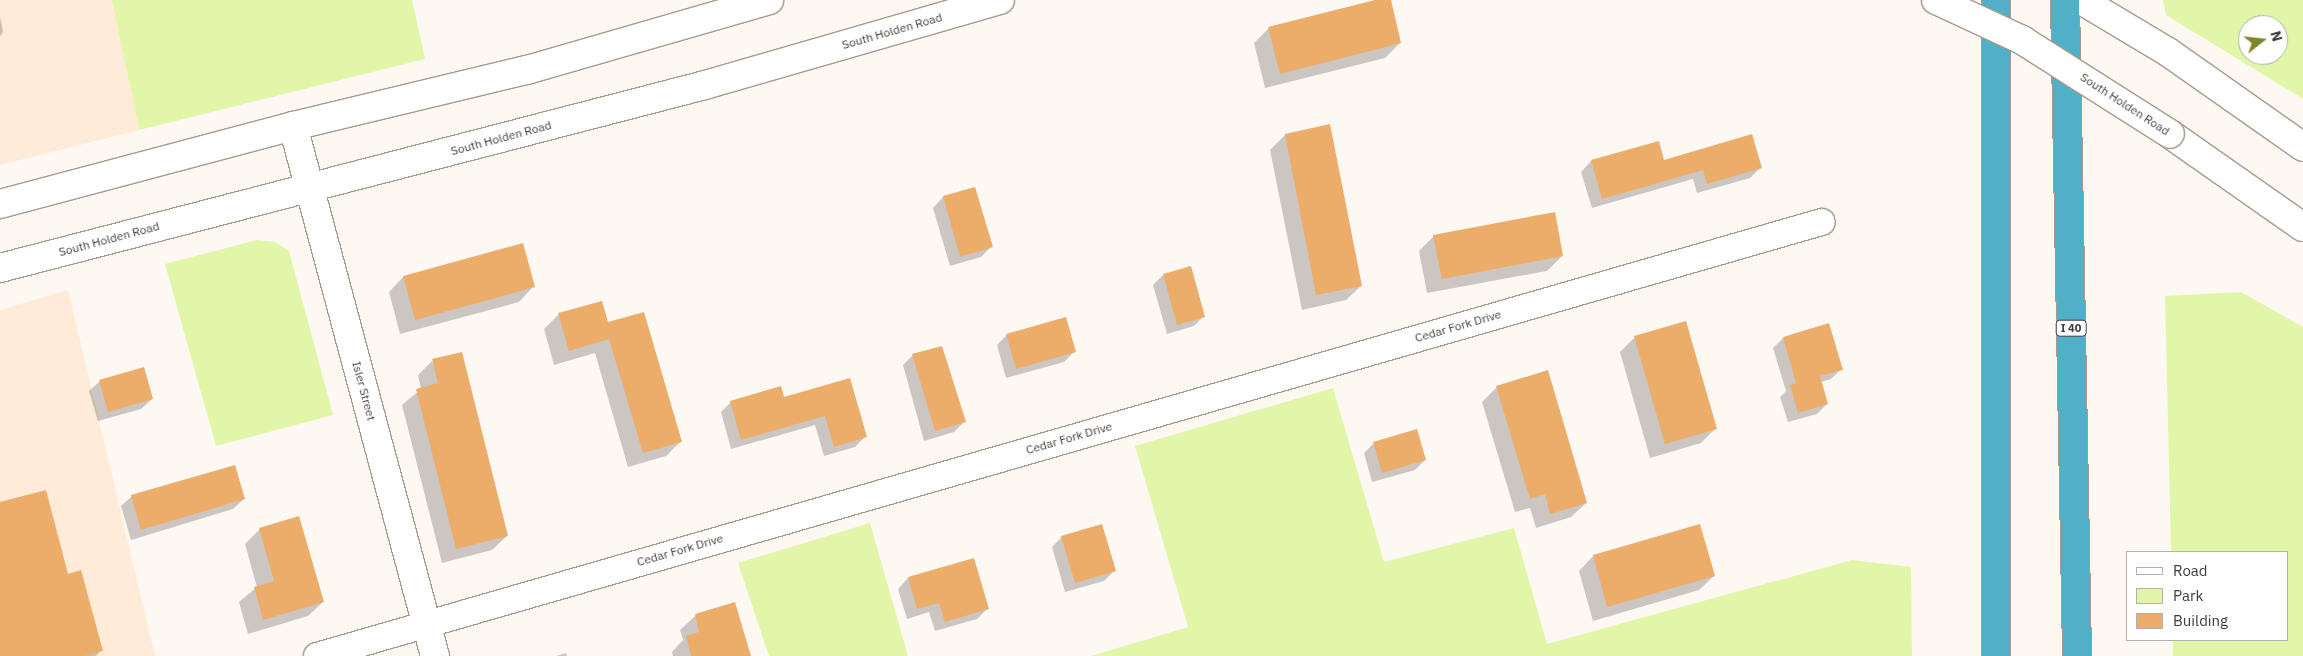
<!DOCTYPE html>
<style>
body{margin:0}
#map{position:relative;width:2303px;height:656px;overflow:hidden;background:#fef8f3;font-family:"IBM Plex Sans",sans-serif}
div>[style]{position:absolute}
.built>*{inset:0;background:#ffebd8}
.green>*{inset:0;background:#e1f6a9}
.shadow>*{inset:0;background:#0003}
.building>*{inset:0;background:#ecac6a}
.roads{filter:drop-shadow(1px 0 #a79a8d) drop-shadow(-1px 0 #a79a8d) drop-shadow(0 1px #a79a8d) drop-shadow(0 -1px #a79a8d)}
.minor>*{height:26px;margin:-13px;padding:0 13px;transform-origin:13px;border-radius:13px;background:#fff}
.tertiary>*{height:28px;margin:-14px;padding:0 14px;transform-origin:14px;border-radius:14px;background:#fff}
.secondary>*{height:28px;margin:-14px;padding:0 14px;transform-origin:14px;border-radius:14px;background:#fff}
.motorway>*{height:28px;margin:-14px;padding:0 14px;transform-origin:14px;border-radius:14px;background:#4fb0c8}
.bridges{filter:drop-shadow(1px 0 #a79a8d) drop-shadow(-1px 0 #a79a8d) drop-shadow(0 1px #a79a8d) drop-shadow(0 -1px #a79a8d)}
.secondary-bridge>*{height:28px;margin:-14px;padding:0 14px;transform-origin:14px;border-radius:14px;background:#fff}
span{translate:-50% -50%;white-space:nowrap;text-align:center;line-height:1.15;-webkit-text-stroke:4px #fff;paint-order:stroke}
.shield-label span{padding:1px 4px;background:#fff;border:1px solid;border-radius:4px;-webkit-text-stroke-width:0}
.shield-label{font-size:11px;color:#413b36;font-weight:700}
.street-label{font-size:12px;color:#413b36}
.legend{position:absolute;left:2126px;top:551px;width:162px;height:90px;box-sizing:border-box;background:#fff;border:1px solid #b3b1af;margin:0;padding:6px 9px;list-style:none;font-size:15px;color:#413b36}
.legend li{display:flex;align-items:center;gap:10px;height:25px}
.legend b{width:25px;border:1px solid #b3b1af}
.north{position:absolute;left:2238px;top:15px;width:50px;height:50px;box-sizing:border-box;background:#fff;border:1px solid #b3b1af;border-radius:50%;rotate:74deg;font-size:14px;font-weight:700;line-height:20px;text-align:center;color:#413b36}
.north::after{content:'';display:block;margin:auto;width:18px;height:22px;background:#81842e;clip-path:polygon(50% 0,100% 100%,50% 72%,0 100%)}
</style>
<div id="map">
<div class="built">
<div style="clip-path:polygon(0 0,112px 0,139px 130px,0 165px)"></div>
<div style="clip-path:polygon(68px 290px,155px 656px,0 656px,0 310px)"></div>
</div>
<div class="green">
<div style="clip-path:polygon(112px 0,412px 0,425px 59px,139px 130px)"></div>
<div style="clip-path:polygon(evenodd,2163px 0,2303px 0,2303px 99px,2166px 15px,2163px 0,2248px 25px,2278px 25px,2278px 55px,2248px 55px,2248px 25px)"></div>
<div style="clip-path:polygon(257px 240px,275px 242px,289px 251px,333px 415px,216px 446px,165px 264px)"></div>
<div style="clip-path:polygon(2241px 292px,2303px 327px,2303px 656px,2173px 656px,2173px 640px,2287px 640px,2287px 552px,2171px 552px,2165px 296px)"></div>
<div style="clip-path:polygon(1333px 388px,1384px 562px,1514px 528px,1547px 644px,1852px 560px,1911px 567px,1912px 656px,1091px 656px,1188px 627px,1135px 446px)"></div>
<div style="clip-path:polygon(870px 523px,908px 656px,769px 656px,738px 563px)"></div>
</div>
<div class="shadow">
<div style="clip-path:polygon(1380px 0,1389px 0,1400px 43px,1385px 58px,1265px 88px,1254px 43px,1268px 29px)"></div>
<div style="clip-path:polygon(0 17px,3px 32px,0 36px)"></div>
<div style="clip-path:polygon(1329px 126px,1361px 286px,1346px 300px,1302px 310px,1270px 150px,1285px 135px)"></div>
<div style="clip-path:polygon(1591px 161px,1663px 161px,1760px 168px,1750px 178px,1697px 193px,1693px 179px,1592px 208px,1581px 172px)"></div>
<div style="clip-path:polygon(975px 188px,991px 247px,981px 257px,950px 266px,933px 208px,943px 197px)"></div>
<div style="clip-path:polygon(1434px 236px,1562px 256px,1547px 271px,1427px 293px,1419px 251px)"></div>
<div style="clip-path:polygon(1163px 275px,1204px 316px,1194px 326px,1167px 334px,1153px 285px)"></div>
<div style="clip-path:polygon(403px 277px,533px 287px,519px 302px,400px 334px,389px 292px)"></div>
<div style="clip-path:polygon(559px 314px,608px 324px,681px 441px,666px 456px,628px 467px,595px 353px,554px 365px,544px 329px)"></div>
<div style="clip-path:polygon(1007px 335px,1074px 352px,1064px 362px,1006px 378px,997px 345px)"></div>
<div style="clip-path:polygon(1635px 337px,1716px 428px,1701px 443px,1650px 458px,1620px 352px)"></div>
<div style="clip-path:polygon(1783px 338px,1841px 369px,1831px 379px,1821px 382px,1827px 404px,1817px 414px,1788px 422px,1780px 397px,1786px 391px,1773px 348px)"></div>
<div style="clip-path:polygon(913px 355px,964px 422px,954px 432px,924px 441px,903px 365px)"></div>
<div style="clip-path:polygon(432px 361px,507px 536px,492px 550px,442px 563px,402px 405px,421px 389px,418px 375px)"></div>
<div style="clip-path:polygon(849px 380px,865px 437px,855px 447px,824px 456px,815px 425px,731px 449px,721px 412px,731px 402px,783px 398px)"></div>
<div style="clip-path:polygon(100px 381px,152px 399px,141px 409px,98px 421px,89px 391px)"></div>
<div style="clip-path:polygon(1497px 387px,1586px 503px,1571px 517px,1536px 528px,1530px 508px,1515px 512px,1482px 402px)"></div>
<div style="clip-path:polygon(1374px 443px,1425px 460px,1415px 470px,1372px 482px,1364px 453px)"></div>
<div style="clip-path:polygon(132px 496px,244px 499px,233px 509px,131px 540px,121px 506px)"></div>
<div style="clip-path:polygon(0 503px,67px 575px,101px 650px,96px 656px,0 656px)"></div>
<div style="clip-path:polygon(1700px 526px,1714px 576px,1699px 590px,1593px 621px,1579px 571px,1593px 556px)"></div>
<div style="clip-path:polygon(260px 529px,323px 602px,308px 616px,248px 634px,239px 602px,257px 587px,245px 544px)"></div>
<div style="clip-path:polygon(1062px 537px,1115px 570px,1104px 581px,1065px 592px,1052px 547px)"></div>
<div style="clip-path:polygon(973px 560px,987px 609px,977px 619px,935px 631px,929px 612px,907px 619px,898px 589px,908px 578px)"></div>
<div style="clip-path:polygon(734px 604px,749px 656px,673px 656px,672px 652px,683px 640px,680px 630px,695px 616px)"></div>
<div style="clip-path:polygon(566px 653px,567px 656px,556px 656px)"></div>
</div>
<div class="building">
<div style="clip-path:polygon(1375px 0,1391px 0,1401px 43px,1280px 74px,1268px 27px)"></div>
<div style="clip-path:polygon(1330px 124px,1362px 286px,1316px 295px,1285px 134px)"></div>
<div style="clip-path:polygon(1752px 134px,1762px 168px,1707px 184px,1703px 170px,1602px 199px,1591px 160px,1659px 141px,1664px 160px)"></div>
<div style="clip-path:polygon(975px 187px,993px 247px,960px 257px,943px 196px)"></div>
<div style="clip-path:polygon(1555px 212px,1563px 256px,1442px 279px,1433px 235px)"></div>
<div style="clip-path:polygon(523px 243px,535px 287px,415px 320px,403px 276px)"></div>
<div style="clip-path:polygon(1191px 266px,1205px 317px,1177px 325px,1163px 274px)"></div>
<div style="clip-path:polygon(602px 301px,608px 322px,644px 312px,682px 442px,643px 453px,609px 339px,569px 351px,558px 313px)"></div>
<div style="clip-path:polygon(1066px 317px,1076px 352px,1016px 369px,1006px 334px)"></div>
<div style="clip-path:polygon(1686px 321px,1717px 429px,1665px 444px,1634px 336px)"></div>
<div style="clip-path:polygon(1829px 323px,1843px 370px,1820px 376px,1828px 404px,1798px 413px,1790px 385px,1796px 383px,1783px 337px)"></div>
<div style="clip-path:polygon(942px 346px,966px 422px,935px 431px,912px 354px)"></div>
<div style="clip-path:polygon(462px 352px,508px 536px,456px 549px,416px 389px,438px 383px,432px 359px)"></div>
<div style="clip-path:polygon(144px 367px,153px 399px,108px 412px,99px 380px)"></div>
<div style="clip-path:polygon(1548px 370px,1587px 503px,1550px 514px,1545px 494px,1530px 499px,1496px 386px)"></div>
<div style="clip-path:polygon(850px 378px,867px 437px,834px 447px,825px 416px,741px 440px,730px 401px,781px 386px,784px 397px)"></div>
<div style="clip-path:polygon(1417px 429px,1426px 460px,1382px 473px,1373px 442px)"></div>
<div style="clip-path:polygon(235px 465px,245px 499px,141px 530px,131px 495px)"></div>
<div style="clip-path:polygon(46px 490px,68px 574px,81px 570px,103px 651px,83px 656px,0 656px,0 502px)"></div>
<div style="clip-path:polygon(299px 516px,324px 602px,263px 620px,254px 587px,274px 581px,259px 528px)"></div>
<div style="clip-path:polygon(1102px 524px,1116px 571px,1075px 583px,1061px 536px)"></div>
<div style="clip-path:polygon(1700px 524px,1715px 576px,1607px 607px,1593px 555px)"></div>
<div style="clip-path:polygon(974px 558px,989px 609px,945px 622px,939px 603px,917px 609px,908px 577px)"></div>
<div style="clip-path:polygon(735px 602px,751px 656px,691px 656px,686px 636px,699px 632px,695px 614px)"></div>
</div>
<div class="roads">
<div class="minor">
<div style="left:317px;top:656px;width:1566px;rotate:-16.09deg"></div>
</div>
<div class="tertiary">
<div style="left:293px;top:126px;width:549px;rotate:75deg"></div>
</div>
<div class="secondary">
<div style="left:2081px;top:0;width:101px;rotate:30.9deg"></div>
<div style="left:2168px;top:52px;width:165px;rotate:35.1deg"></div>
<div style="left:2170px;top:134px;width:162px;rotate:35deg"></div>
<div style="left:0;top:204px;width:303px;rotate:-14.9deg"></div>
<div style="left:293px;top:126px;width:241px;rotate:-13.5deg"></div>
<div style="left:527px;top:70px;width:252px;rotate:-16.1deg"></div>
<div style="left:0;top:268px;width:728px;rotate:-14.55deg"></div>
<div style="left:705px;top:85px;width:307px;rotate:-16.1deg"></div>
</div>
<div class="motorway">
<div style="left:1996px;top:0;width:656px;rotate:90deg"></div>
<div style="left:2065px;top:0;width:656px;rotate:88.95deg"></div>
</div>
</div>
<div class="bridges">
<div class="secondary-bridge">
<div style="left:1936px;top:0;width:95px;rotate:24.9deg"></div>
<div style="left:2022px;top:40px;width:175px;rotate:32.4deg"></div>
</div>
</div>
<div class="shield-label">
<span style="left:2071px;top:328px">I 40</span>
</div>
<div class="street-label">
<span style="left:892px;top:31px;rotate:-16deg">South Holden Road</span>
<span style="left:2125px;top:104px;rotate:33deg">South Holden Road</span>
<span style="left:501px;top:138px;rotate:-15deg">South Holden Road</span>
<span style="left:109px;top:239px;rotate:-15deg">South Holden Road</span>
<span style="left:1458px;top:326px;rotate:-16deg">Cedar Fork Drive</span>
<span style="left:364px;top:391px;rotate:75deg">Isler Street</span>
<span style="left:1069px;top:438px;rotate:-16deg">Cedar Fork Drive</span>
<span style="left:680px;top:550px;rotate:-16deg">Cedar Fork Drive</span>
</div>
<ul class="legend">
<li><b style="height:6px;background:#fff"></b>Road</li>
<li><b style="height:14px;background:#e1f6a9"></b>Park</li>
<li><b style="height:14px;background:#ecac6a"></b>Building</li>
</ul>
<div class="north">N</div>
</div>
